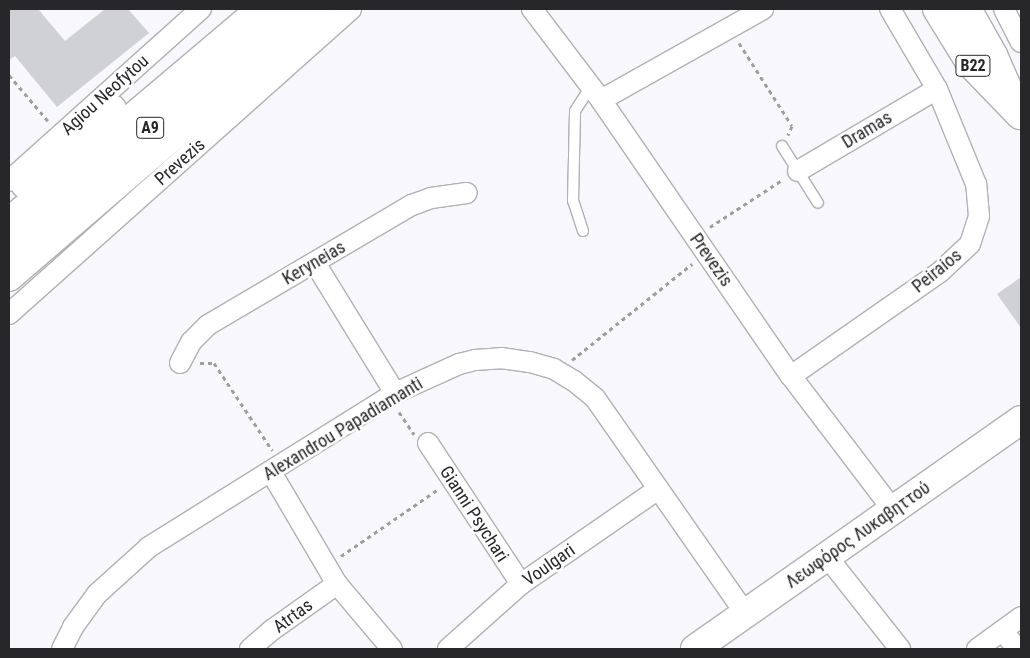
<!DOCTYPE html>
<meta charset="utf-8">
<style>
body{margin:0}
#map{position:relative;width:1030px;height:658px;overflow:hidden;background:#f7f7fc;font-family:"Roboto Condensed",sans-serif}
div>[style]{position:absolute}
.building>*{inset:0;background:#cfd1d5}
.path>*{height:3px;margin-top:-1.5px;transform-origin:0;background:repeating-linear-gradient(90deg,#9e9ea1 0 4px,transparent 0 8px)}
.roads{filter:drop-shadow(1px 0 #b1b1b5) drop-shadow(-1px 0 #b1b1b5) drop-shadow(0 1px #b1b1b5) drop-shadow(0 -1px #b1b1b5)}
.service>*{height:10px;margin:-5px;padding:0 5px;transform-origin:5px;border-radius:5px;background:#fff}
.minor>*{height:20px;margin:-10px;padding:0 10px;transform-origin:10px;border-radius:10px;background:#fff}
.secondary>*{height:28px;margin:-14px;padding:0 14px;transform-origin:14px;border-radius:14px;background:#fff}
.primary>*{height:28px;margin:-14px;padding:0 14px;transform-origin:14px;border-radius:14px;background:#fff}
.trunk>*{height:28px;margin:-14px;padding:0 14px;transform-origin:14px;border-radius:14px;background:#fff}
span{translate:-50% -50%;white-space:nowrap;text-align:center;line-height:1.15;-webkit-text-stroke:5px #fff;paint-order:stroke}
.shield-label span{padding:1px 4px;background:#fff;border:1px solid;border-radius:4px;-webkit-text-stroke-width:0}
.shield-label{font-size:16px;color:#272729;font-weight:700}
.street-label{font-size:18px;color:#272729}
.frame{position:absolute;inset:0;border:10px solid #272729;pointer-events:none}
</style>
<div id="map">
<div class="building">
<div style="clip-path:polygon(9px 9px,38px 9px,65px 41px,105px 9px,128px 9px,149px 33px,57px 107px,15px 56px,9px 60px)"></div>
<div style="clip-path:polygon(1021px 277px,1021px 328px,997px 294px)"></div>
</div>
<div class="path">
<div style="left:739px;top:43px;width:98px;rotate:57.4deg"></div>
<div style="left:792px;top:126px;width:10px;rotate:114deg"></div>
<div style="left:9px;top:75px;width:60px;rotate:49.7deg"></div>
<div style="left:710px;top:227px;width:86px;rotate:-33.1deg"></div>
<div style="left:572px;top:360px;width:154px;rotate:-38.7deg"></div>
<div style="left:200px;top:363px;width:14px"></div>
<div style="left:214px;top:363px;width:105px;rotate:56.3deg"></div>
<div style="left:399px;top:412px;width:27px;rotate:56deg"></div>
<div style="left:341px;top:556px;width:116px;rotate:-34.5deg"></div>
</div>
<div class="roads">
<div class="service">
<div style="left:782px;top:146px;width:67px;rotate:57.7deg"></div>
<div style="left:583px;top:231px;width:32px;rotate:-108deg"></div>
<div style="left:573px;top:201px;width:90px;rotate:-88.7deg"></div>
<div style="left:575px;top:111px;width:30px;rotate:-57deg"></div>
</div>
<div class="minor">
<div style="left:532px;top:9px;width:114px;rotate:52.8deg"></div>
<div style="left:601px;top:100px;width:335px;rotate:55.5deg"></div>
<div style="left:791px;top:376px;width:168px;rotate:52.7deg"></div>
<div style="left:1004px;top:9px;width:37px;rotate:63deg"></div>
<div style="left:601px;top:100px;width:186px;rotate:-29.3deg"></div>
<div style="left:798px;top:171px;width:161px;rotate:-30.5deg"></div>
<div style="left:9px;top:181px;width:258px;rotate:-41.9deg"></div>
<div style="left:315px;top:263px;width:153px;rotate:58.4deg"></div>
<div style="left:9px;top:314px;width:458px;rotate:-41.7deg"></div>
<div style="left:180px;top:363px;width:24px;rotate:-62deg"></div>
<div style="left:191px;top:342px;width:24px;rotate:-45deg"></div>
<div style="left:208px;top:325px;width:237px;rotate:-30.5deg"></div>
<div style="left:412px;top:205px;width:20px;rotate:-20deg"></div>
<div style="left:431px;top:198px;width:36px;rotate:-8deg"></div>
<div style="left:791px;top:376px;width:182px;rotate:-34.9deg"></div>
<div style="left:940px;top:272px;width:41px;rotate:-43deg"></div>
<div style="left:970px;top:244px;width:29px;rotate:-72deg"></div>
<div style="left:979px;top:216px;width:32px;rotate:-95deg"></div>
<div style="left:976px;top:184px;width:103px;rotate:-112.3deg"></div>
<div style="left:937px;top:89px;width:93px;rotate:-120.4deg"></div>
<div style="left:428px;top:443px;width:169px;rotate:56.6deg"></div>
<div style="left:271px;top:472px;width:130px;rotate:59.5deg"></div>
<div style="left:337px;top:584px;width:85px;rotate:49.8deg"></div>
<div style="left:828px;top:558px;width:116px;rotate:51.6deg"></div>
<div style="left:1002px;top:631px;width:24px;rotate:48deg"></div>
<div style="left:62px;top:649px;width:25px;rotate:-63deg"></div>
<div style="left:73px;top:627px;width:41px;rotate:-54deg"></div>
<div style="left:97px;top:594px;width:70px;rotate:-42.1deg"></div>
<div style="left:149px;top:547px;width:290px;rotate:-32deg"></div>
<div style="left:395px;top:393px;width:70px;rotate:-24.4deg"></div>
<div style="left:459px;top:364px;width:16px;rotate:-14deg"></div>
<div style="left:475px;top:360px;width:26px;rotate:-4deg"></div>
<div style="left:501px;top:358px;width:29px;rotate:8deg"></div>
<div style="left:530px;top:362px;width:25px;rotate:16deg"></div>
<div style="left:554px;top:369px;width:23px;rotate:31deg"></div>
<div style="left:574px;top:381px;width:27px;rotate:39deg"></div>
<div style="left:595px;top:398px;width:262px;rotate:55.1deg"></div>
<div style="left:250px;top:649px;width:29px;rotate:-41deg"></div>
<div style="left:272px;top:630px;width:80px;rotate:-35.3deg"></div>
<div style="left:448px;top:649px;width:98px;rotate:-41.7deg"></div>
<div style="left:521px;top:584px;width:167px;rotate:-34.7deg"></div>
<div style="left:977px;top:649px;width:54px;rotate:-36deg"></div>
</div>
<div class="secondary">
<div style="left:695px;top:649px;width:398px;rotate:-35.1deg"></div>
</div>
<div class="primary">
<div style="left:937px;top:9px;width:65px;rotate:58.3deg"></div>
<div style="left:971px;top:64px;width:71px;rotate:46.1deg"></div>
<div style="left:967px;top:9px;width:53px;rotate:60.5deg"></div>
<div style="left:993px;top:55px;width:43px;rotate:66.4deg"></div>
</div>
<div class="trunk">
<div style="left:25px;top:184px;width:115px;rotate:-40.8deg"></div>
<div style="left:9px;top:222px;width:330px;rotate:-40.2deg"></div>
<div style="left:9px;top:249px;width:371px;rotate:-40.3deg"></div>
<div style="left:9px;top:277px;width:411px;rotate:-40.7deg"></div>
</div>
</div>
<div class="shield-label">
<span style="left:973px;top:66px">B22</span>
<span style="left:150px;top:128px">A9</span>
</div>
<div class="street-label">
<span style="left:105px;top:95px;rotate:-42deg">Agiou Neofytou</span>
<span style="left:867px;top:130px;rotate:-31deg">Dramas</span>
<span style="left:180px;top:162px;rotate:-42deg">Prevezis</span>
<span style="left:711px;top:260px;rotate:55deg">Prevezis</span>
<span style="left:314px;top:263px;rotate:-30deg">Keryneias</span>
<span style="left:937px;top:271px;rotate:-39deg">Peiraios</span>
<span style="left:343px;top:429px;rotate:-31deg">Alexandrou Papadiamanti</span>
<span style="left:474px;top:514px;rotate:57deg">Gianni Psychari</span>
<span style="left:858px;top:535px;rotate:-35deg">Λεωφόρος Λυκαβηττού</span>
<span style="left:549px;top:565px;rotate:-35deg">Voulgari</span>
<span style="left:293px;top:616px;rotate:-36deg">Atrtas</span>
</div>
<div class="frame"></div>
</div>
